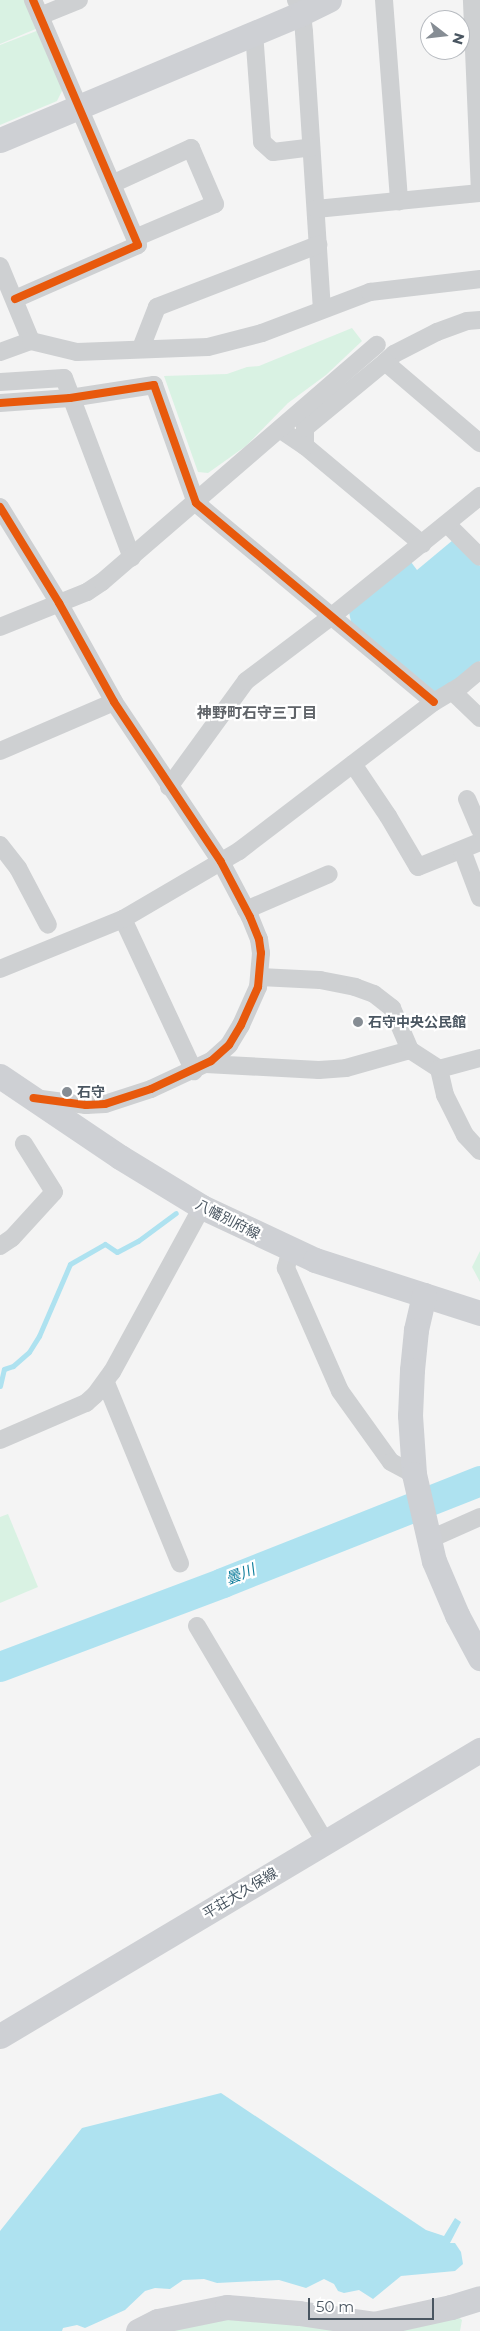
<!DOCTYPE html>
<meta charset="utf-8">
<style>
body{margin:0}
#map{position:relative;width:480px;height:2331px;overflow:hidden;background:#f4f4f4;font-family:Montserrat,"Noto Sans JP",sans-serif}
div>[style]{position:absolute}
.green>*{inset:0;background:#d9f2e3}
.water>*{inset:0;background:#aee2f0}
.stream>*{height:5px;margin:-2.5px;padding:0 2.5px;transform-origin:2.5px;border-radius:2.5px;background:#aee2f0}
.river>*{height:30px;margin:-15px;padding:0 15px;transform-origin:15px;border-radius:15px;background:#aee2f0}
.street>*{height:18px;margin:-9px;padding:0 9px;transform-origin:9px;border-radius:9px;background:#ced0d2}
.secondary>*{height:25px;margin:-12.5px;padding:0 12.5px;transform-origin:12.5px;border-radius:12.5px;background:#ced0d4}
.cycleway>*{height:8px;margin:-4px;padding:0 4px;transform-origin:4px;border-radius:4px;background:#e8590c}
.dots>*{width:14px;height:14px;translate:-50% -50%;box-sizing:border-box;border:2px solid #fff;border-radius:50%}
span{translate:-50% -50%;white-space:nowrap;text-align:center;line-height:1.15;-webkit-text-stroke:4.5px #fff;paint-order:stroke}
.poi-label{font-size:14px;color:#4a5661;font-weight:700}
.left{translate:0 -50%;text-align:left}
.street-label{font-size:14px;color:#4a5661}
.neighbourhood-label{font-size:15px;color:#5f6368;font-weight:700}
.water-label{font-size:15px;color:#0c7c9b;font-style:italic}
.north{position:absolute;left:420px;top:10px;width:50px;height:50px;box-sizing:border-box;background:#fff;border:1px solid #b7bbc0;border-radius:50%;rotate:106deg;font-size:14px;font-weight:700;line-height:20px;text-align:center;color:#4a5661}
.north::after{content:'';display:block;margin:auto;width:18px;height:22px;background:#868d94;clip-path:polygon(50% 0,100% 100%,50% 72%,0 100%)}
.scale{position:absolute;left:308px;top:2298px;width:126px;height:22px;box-sizing:border-box;border:2px solid #4a5661;border-top:0;padding-left:6px;font-size:15px;line-height:18px;white-space:nowrap;color:#4a5661;-webkit-text-stroke:4px #fff;paint-order:stroke}
</style>
<div id="map">
<div class="green">
<div style="clip-path:polygon(0 0,25px 0,38px 28px,0 44px)"></div>
<div style="clip-path:polygon(39px 30px,63px 89px,57px 101px,0 125px,0 45px)"></div>
<div style="clip-path:polygon(352px 328px,362px 341px,326px 375px,288px 403px,246px 446px,208px 473px,198px 472px,164px 376px,227px 374px,247px 367px,259px 366px)"></div>
<div style="clip-path:polygon(480px 1251px,480px 1282px,472px 1267px)"></div>
<div style="clip-path:polygon(8px 1514px,38px 1587px,0 1603px,0 1517px)"></div>
<div style="clip-path:polygon(456px 2315px,462px 2320px,460px 2331px,377px 2331px)"></div>
<div style="clip-path:polygon(229px 2318px,256px 2319px,340px 2331px,164px 2331px)"></div>
</div>
<div class="water">
<div style="clip-path:polygon(453px 540px,480px 566px,480px 661px,444px 691px,434px 691px,351px 622px,349px 612px,411px 562px,417px 570px)"></div>
<div style="clip-path:polygon(221px 2093px,426px 2230px,444px 2236px,455px 2218px,461px 2222px,450px 2243px,455px 2243px,461px 2252px,463px 2264px,455px 2271px,401px 2276px,373px 2299px,359px 2290px,344px 2293px,338px 2291px,334px 2284px,324px 2279px,306px 2288px,279px 2280px,217px 2283px,204px 2279px,183px 2280px,170px 2289px,155px 2288px,145px 2291px,125px 2310px,85px 2328px,77px 2325px,63px 2328px,62px 2331px,0 2331px,0 2231px,82px 2128px)"></div>
</div>
<div class="stream">
<div style="left:0;top:1386px;width:17px;rotate:-77deg"></div>
<div style="left:4px;top:1369px;width:9px;rotate:-18deg"></div>
<div style="left:13px;top:1366px;width:21px;rotate:-41deg"></div>
<div style="left:29px;top:1352px;width:19px;rotate:-58deg"></div>
<div style="left:39px;top:1336px;width:78px;rotate:-66.7deg"></div>
<div style="left:70px;top:1264px;width:40px;rotate:-29.7deg"></div>
<div style="left:105px;top:1244px;width:14px;rotate:34deg"></div>
<div style="left:117px;top:1252px;width:24px;rotate:-28deg"></div>
<div style="left:138px;top:1241px;width:47px;rotate:-36.4deg"></div>
</div>
<div class="river">
<div style="left:0;top:1667px;width:238px;rotate:-20.6deg"></div>
<div style="left:223px;top:1583px;width:277px;rotate:-21.6deg"></div>
</div>
<div class="street">
<div style="left:296px;top:0;width:14px;rotate:65deg"></div>
<div style="left:302px;top:13px;width:19px;rotate:84deg"></div>
<div style="left:304px;top:32px;width:278px;rotate:86.3deg"></div>
<div style="left:384px;top:0;width:202px;rotate:85.7deg"></div>
<div style="left:40px;top:16px;width:42px;rotate:-22.3deg"></div>
<div style="left:254px;top:32px;width:110px;rotate:85.8deg"></div>
<div style="left:262px;top:142px;width:15px;rotate:42deg"></div>
<div style="left:273px;top:152px;width:38px;rotate:-7deg"></div>
<div style="left:112px;top:184px;width:87px;rotate:-24.5deg"></div>
<div style="left:191px;top:148px;width:61px;rotate:66.8deg"></div>
<div style="left:215px;top:204px;width:87px;rotate:157deg"></div>
<div style="left:316px;top:209px;width:165px;rotate:-5.6deg"></div>
<div style="left:480px;top:193px;width:193px;rotate:-92.4deg"></div>
<div style="left:0;top:266px;width:81px;rotate:67.5deg"></div>
<div style="left:15px;top:299px;width:134px;rotate:-23.7deg"></div>
<div style="left:138px;top:245px;width:267px;rotate:-113.2deg"></div>
<div style="left:480px;top:320px;width:13px;rotate:176deg"></div>
<div style="left:467px;top:321px;width:32px;rotate:160deg"></div>
<div style="left:437px;top:332px;width:48px;rotate:152.9deg"></div>
<div style="left:394px;top:354px;width:12px;rotate:138deg"></div>
<div style="left:385px;top:362px;width:125px;rotate:40.5deg"></div>
<div style="left:141px;top:348px;width:44px;rotate:-68.7deg"></div>
<div style="left:157px;top:307px;width:173px;rotate:-21.1deg"></div>
<div style="left:0;top:352px;width:33px;rotate:-20deg"></div>
<div style="left:31px;top:341px;width:47px;rotate:13.4deg"></div>
<div style="left:77px;top:352px;width:131px;rotate:-2.2deg"></div>
<div style="left:208px;top:347px;width:56px;rotate:-14.5deg"></div>
<div style="left:262px;top:333px;width:116px;rotate:-20.8deg"></div>
<div style="left:370px;top:292px;width:111px;rotate:-6.7deg"></div>
<div style="left:0;top:382px;width:64px;rotate:-3.6deg"></div>
<div style="left:64px;top:378px;width:192px;rotate:69.3deg"></div>
<div style="left:0;top:403px;width:70px;rotate:-4.1deg"></div>
<div style="left:70px;top:398px;width:85px;rotate:-8.8deg"></div>
<div style="left:154px;top:385px;width:125px;rotate:70.4deg"></div>
<div style="left:196px;top:503px;width:310px;rotate:39.9deg"></div>
<div style="left:281px;top:430px;width:29px;rotate:34deg"></div>
<div style="left:305px;top:446px;width:153px;rotate:39.9deg"></div>
<div style="left:305px;top:446px;width:18px;rotate:-90deg"></div>
<div style="left:305px;top:428px;width:104px;rotate:-39.5deg"></div>
<div style="left:0;top:507px;width:113px;rotate:58.4deg"></div>
<div style="left:59px;top:603px;width:113px;rotate:60.9deg"></div>
<div style="left:114px;top:702px;width:192px;rotate:56.2deg"></div>
<div style="left:221px;top:862px;width:62px;rotate:62.2deg"></div>
<div style="left:250px;top:917px;width:24px;rotate:68deg"></div>
<div style="left:259px;top:939px;width:14px;rotate:82deg"></div>
<div style="left:261px;top:953px;width:34px;rotate:95deg"></div>
<div style="left:258px;top:987px;width:42px;rotate:114.1deg"></div>
<div style="left:241px;top:1025px;width:23px;rotate:121deg"></div>
<div style="left:229px;top:1045px;width:24px;rotate:138deg"></div>
<div style="left:211px;top:1061px;width:66px;rotate:155deg"></div>
<div style="left:151px;top:1089px;width:48px;rotate:161.9deg"></div>
<div style="left:105px;top:1104px;width:19px;rotate:177deg"></div>
<div style="left:86px;top:1105px;width:51px;rotate:-172.2deg"></div>
<div style="left:448px;top:525px;width:45px;rotate:45deg"></div>
<div style="left:0;top:627px;width:94px;rotate:-21.9deg"></div>
<div style="left:87px;top:592px;width:18px;rotate:-34deg"></div>
<div style="left:102px;top:582px;width:363px;rotate:-40.8deg"></div>
<div style="left:452px;top:691px;width:39px;rotate:44deg"></div>
<div style="left:0;top:751px;width:124px;rotate:-23.3deg"></div>
<div style="left:353px;top:764px;width:63px;rotate:56.1deg"></div>
<div style="left:388px;top:816px;width:59px;rotate:59.5deg"></div>
<div style="left:418px;top:867px;width:67px;rotate:-22deg"></div>
<div style="left:169px;top:787px;width:131px;rotate:-54deg"></div>
<div style="left:246px;top:681px;width:108px;rotate:-37.1deg"></div>
<div style="left:332px;top:616px;width:191px;rotate:-39deg"></div>
<div style="left:467px;top:799px;width:33px;rotate:67deg"></div>
<div style="left:0;top:845px;width:29px;rotate:52deg"></div>
<div style="left:18px;top:868px;width:64px;rotate:62.2deg"></div>
<div style="left:462px;top:850px;width:51px;rotate:69.4deg"></div>
<div style="left:246px;top:910px;width:90px;rotate:-23.4deg"></div>
<div style="left:123px;top:919px;width:168px;rotate:65deg"></div>
<div style="left:0;top:969px;width:133px;rotate:-22.1deg"></div>
<div style="left:123px;top:919px;width:134px;rotate:-30.4deg"></div>
<div style="left:239px;top:851px;width:245px;rotate:-37.4deg"></div>
<div style="left:434px;top:702px;width:33px;rotate:-31deg"></div>
<div style="left:462px;top:685px;width:23px;rotate:-40deg"></div>
<div style="left:260px;top:977px;width:60px;rotate:2.9deg"></div>
<div style="left:320px;top:980px;width:36px;rotate:11deg"></div>
<div style="left:355px;top:987px;width:20px;rotate:20deg"></div>
<div style="left:374px;top:994px;width:23px;rotate:38deg"></div>
<div style="left:392px;top:1008px;width:46px;rotate:66.8deg"></div>
<div style="left:206px;top:1064px;width:113px;rotate:3deg"></div>
<div style="left:319px;top:1070px;width:27px;rotate:-4deg"></div>
<div style="left:346px;top:1068px;width:66px;rotate:-15.7deg"></div>
<div style="left:410px;top:1050px;width:35px;rotate:33deg"></div>
<div style="left:439px;top:1069px;width:27px;rotate:77deg"></div>
<div style="left:445px;top:1095px;width:45px;rotate:63.4deg"></div>
<div style="left:465px;top:1135px;width:22px;rotate:47deg"></div>
<div style="left:439px;top:1069px;width:42px;rotate:-15deg"></div>
<div style="left:0;top:1246px;width:14px;rotate:-34deg"></div>
<div style="left:12px;top:1238px;width:62px;rotate:-47.6deg"></div>
<div style="left:54px;top:1192px;width:57px;rotate:-122deg"></div>
<div style="left:291px;top:1250px;width:19px;rotate:106deg"></div>
<div style="left:286px;top:1268px;width:134px;rotate:66.3deg"></div>
<div style="left:340px;top:1391px;width:87px;rotate:54.3deg"></div>
<div style="left:391px;top:1462px;width:26px;rotate:28deg"></div>
<div style="left:106px;top:1383px;width:195px;rotate:67.7deg"></div>
<div style="left:0;top:1440px;width:94px;rotate:-23.3deg"></div>
<div style="left:86px;top:1403px;width:12px;rotate:-42deg"></div>
<div style="left:95px;top:1395px;width:29px;rotate:-54deg"></div>
<div style="left:112px;top:1372px;width:188px;rotate:-61.4deg"></div>
<div style="left:428px;top:1540px;width:57px;rotate:-23.9deg"></div>
<div style="left:197px;top:1626px;width:251px;rotate:59.3deg"></div>
</div>
<div class="secondary">
<div style="left:0;top:140px;width:328px;rotate:-22.8deg"></div>
<div style="left:302px;top:13px;width:30px;rotate:-26deg"></div>
<div style="left:0;top:1076px;width:145px;rotate:34deg"></div>
<div style="left:120px;top:1157px;width:96px;rotate:31.4deg"></div>
<div style="left:202px;top:1207px;width:125px;rotate:25.1deg"></div>
<div style="left:315px;top:1260px;width:173px;rotate:17.8deg"></div>
<div style="left:424px;top:1295px;width:36px;rotate:103deg"></div>
<div style="left:416px;top:1330px;width:40px;rotate:95.7deg"></div>
<div style="left:412px;top:1370px;width:45px;rotate:92.5deg"></div>
<div style="left:410px;top:1415px;width:59px;rotate:86.1deg"></div>
<div style="left:414px;top:1474px;width:89px;rotate:77.1deg"></div>
<div style="left:434px;top:1561px;width:59px;rotate:66.9deg"></div>
<div style="left:457px;top:1615px;width:49px;rotate:61.9deg"></div>
<div style="left:0;top:2036px;width:559px;rotate:-30.79deg"></div>
<div style="left:138px;top:2331px;width:22px;rotate:-27deg"></div>
<div style="left:158px;top:2321px;width:70px;rotate:-11.5deg"></div>
<div style="left:227px;top:2307px;width:72px;rotate:4.8deg"></div>
<div style="left:299px;top:2313px;width:76px;rotate:8.3deg"></div>
<div style="left:374px;top:2324px;width:79px;rotate:-12.4deg"></div>
<div style="left:451px;top:2307px;width:30px;rotate:-17deg"></div>
</div>
<div class="cycleway">
<div style="left:15px;top:299px;width:134px;rotate:-23.7deg"></div>
<div style="left:138px;top:245px;width:267px;rotate:-113.2deg"></div>
<div style="left:0;top:403px;width:70px;rotate:-4.1deg"></div>
<div style="left:70px;top:398px;width:85px;rotate:-8.8deg"></div>
<div style="left:154px;top:385px;width:125px;rotate:70.4deg"></div>
<div style="left:196px;top:503px;width:310px;rotate:39.9deg"></div>
<div style="left:0;top:507px;width:113px;rotate:58.4deg"></div>
<div style="left:59px;top:603px;width:113px;rotate:60.9deg"></div>
<div style="left:114px;top:702px;width:192px;rotate:56.2deg"></div>
<div style="left:221px;top:862px;width:62px;rotate:62.2deg"></div>
<div style="left:250px;top:917px;width:24px;rotate:68deg"></div>
<div style="left:259px;top:939px;width:14px;rotate:82deg"></div>
<div style="left:261px;top:953px;width:34px;rotate:95deg"></div>
<div style="left:258px;top:987px;width:42px;rotate:114.1deg"></div>
<div style="left:241px;top:1025px;width:23px;rotate:121deg"></div>
<div style="left:229px;top:1045px;width:24px;rotate:138deg"></div>
<div style="left:211px;top:1061px;width:66px;rotate:155deg"></div>
<div style="left:151px;top:1089px;width:48px;rotate:161.9deg"></div>
<div style="left:105px;top:1104px;width:19px;rotate:177deg"></div>
<div style="left:86px;top:1105px;width:53px;rotate:-172.5deg"></div>
</div>
<div class="dots">
<div style="left:358px;top:1022px;background:#868d94"></div>
<div style="left:67px;top:1092px;background:#868d94"></div>
</div>
<div class="poi-label">
<span class="left" style="left:368px;top:1022px">石守中央公民館</span>
<span class="left" style="left:77px;top:1092px">石守</span>
</div>
<div class="street-label">
<span style="left:228px;top:1219px;rotate:27deg">八幡別府線</span>
<span style="left:240px;top:1893px;rotate:-31deg">平荘大久保線</span>
</div>
<div class="neighbourhood-label">
<span style="left:257px;top:713px">神野町石守三丁目</span>
</div>
<div class="water-label">
<span style="left:240px;top:1574px;rotate:-21deg">曇川</span>
</div>
<div class="north">N</div>
<div class="scale">50 m</div>
</div>
